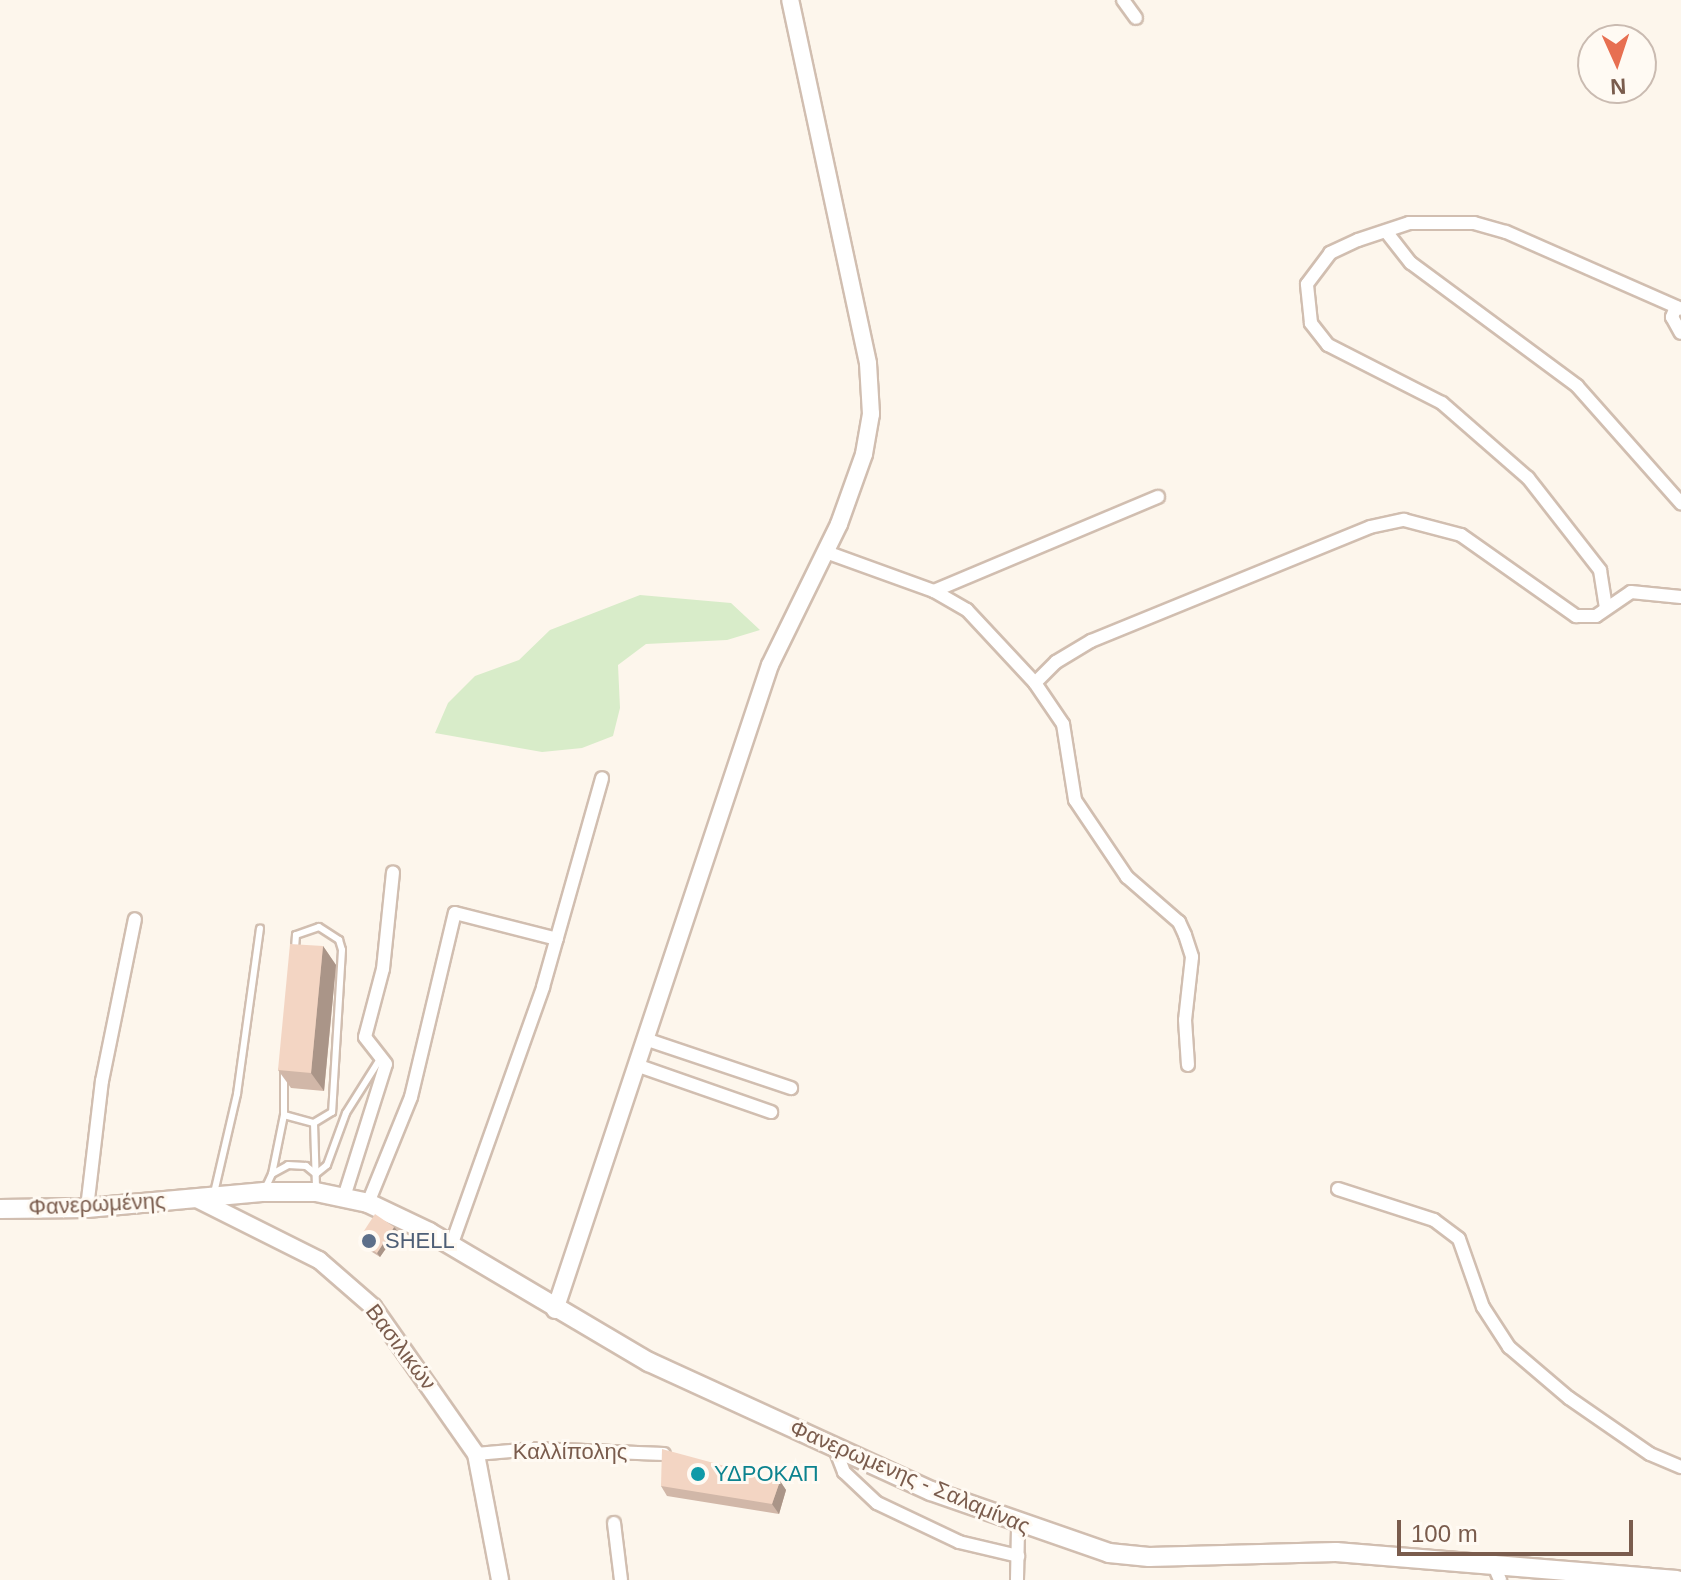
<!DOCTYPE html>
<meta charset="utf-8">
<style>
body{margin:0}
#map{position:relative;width:1681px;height:1580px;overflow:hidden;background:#fdf6ec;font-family:Arial,sans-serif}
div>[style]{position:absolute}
.green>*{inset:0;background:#d8ecc9}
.roads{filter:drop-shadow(2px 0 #d1beb0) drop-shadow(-2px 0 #d1beb0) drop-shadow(0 2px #d1beb0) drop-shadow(0 -2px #d1beb0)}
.service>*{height:6px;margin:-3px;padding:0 3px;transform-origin:3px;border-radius:3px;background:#fff}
.minor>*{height:12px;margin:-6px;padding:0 6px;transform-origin:6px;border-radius:6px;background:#fff}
.tertiary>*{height:16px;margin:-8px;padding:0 8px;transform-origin:8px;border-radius:8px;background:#fff}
.secondary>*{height:18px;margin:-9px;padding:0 9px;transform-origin:9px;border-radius:9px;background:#fff}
.wall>*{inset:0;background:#d1b7a8}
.shaded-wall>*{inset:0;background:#aa9588}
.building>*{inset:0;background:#f3d5c3}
.dots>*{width:22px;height:22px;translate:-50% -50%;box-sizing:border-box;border:4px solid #fffaf3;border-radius:50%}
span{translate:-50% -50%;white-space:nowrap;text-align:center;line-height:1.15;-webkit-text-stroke:6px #fffaf3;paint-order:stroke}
.street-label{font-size:22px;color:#7a5c4d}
.service-label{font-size:22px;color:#4e5e75}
.left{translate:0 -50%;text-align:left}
.culture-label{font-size:22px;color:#0d838f}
.north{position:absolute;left:1577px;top:24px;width:80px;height:80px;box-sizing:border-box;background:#fffaf3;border:2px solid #cabbb1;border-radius:50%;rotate:177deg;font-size:22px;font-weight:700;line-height:32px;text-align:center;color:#7a5c4d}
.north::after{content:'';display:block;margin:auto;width:28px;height:36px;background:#e76f51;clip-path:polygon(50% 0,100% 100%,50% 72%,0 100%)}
.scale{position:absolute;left:1397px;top:1520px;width:236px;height:36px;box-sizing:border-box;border:4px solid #7a5c4d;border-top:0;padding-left:10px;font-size:24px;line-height:28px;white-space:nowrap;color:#7a5c4d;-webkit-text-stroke:6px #fffaf3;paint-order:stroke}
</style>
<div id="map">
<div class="green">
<div style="clip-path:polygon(640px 595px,731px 603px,760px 630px,727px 640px,646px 644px,618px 665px,620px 708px,613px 736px,582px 748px,542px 752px,435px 733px,448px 703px,475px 676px,519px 660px,550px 630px)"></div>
</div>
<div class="roads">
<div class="service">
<div style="left:295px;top:949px;width:14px;rotate:-86deg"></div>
<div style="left:296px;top:935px;width:24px;rotate:-19deg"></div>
<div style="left:319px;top:927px;width:24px;rotate:33deg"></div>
<div style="left:339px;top:940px;width:10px;rotate:73deg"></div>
<div style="left:342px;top:950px;width:162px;rotate:93.5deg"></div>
<div style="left:332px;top:1112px;width:21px;rotate:149deg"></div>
<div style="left:284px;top:1072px;width:43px;rotate:90deg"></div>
<div style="left:284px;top:1115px;width:31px;rotate:15deg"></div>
<div style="left:314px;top:1123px;width:65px;rotate:88.2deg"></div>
<div style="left:272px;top:1174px;width:60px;rotate:-78.5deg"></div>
<div style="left:265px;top:1189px;width:17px;rotate:-65deg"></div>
<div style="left:272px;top:1174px;width:18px;rotate:-29deg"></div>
<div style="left:288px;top:1165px;width:18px;rotate:3deg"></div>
<div style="left:306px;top:1166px;width:13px;rotate:39deg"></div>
<div style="left:316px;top:1174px;width:14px;rotate:-39deg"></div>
<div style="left:327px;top:1165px;width:55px;rotate:-69.9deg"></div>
<div style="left:346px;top:1113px;width:64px;rotate:-57.8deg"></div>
<div style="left:214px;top:1193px;width:102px;rotate:-76.9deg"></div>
<div style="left:237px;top:1094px;width:167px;rotate:-82.1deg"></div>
</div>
<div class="minor">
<div style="left:1123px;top:0;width:22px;rotate:54deg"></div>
<div style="left:1388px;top:234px;width:37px;rotate:52deg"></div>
<div style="left:1411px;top:263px;width:207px;rotate:36.5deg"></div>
<div style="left:1577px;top:386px;width:157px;rotate:48.4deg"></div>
<div style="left:1676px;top:307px;width:11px;rotate:112deg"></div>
<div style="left:1672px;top:317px;width:18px;rotate:61deg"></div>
<div style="left:826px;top:552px;width:115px;rotate:19.9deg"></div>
<div style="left:934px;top:591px;width:38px;rotate:30deg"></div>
<div style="left:967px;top:610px;width:100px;rotate:47deg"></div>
<div style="left:1035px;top:683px;width:30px;rotate:-45deg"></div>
<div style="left:1056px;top:662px;width:41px;rotate:-31deg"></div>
<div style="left:1091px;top:641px;width:301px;rotate:-22.2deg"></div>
<div style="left:1370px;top:527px;width:35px;rotate:-12deg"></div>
<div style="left:1404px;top:520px;width:59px;rotate:14.7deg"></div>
<div style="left:1461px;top:535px;width:141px;rotate:35.2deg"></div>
<div style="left:1576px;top:616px;width:20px"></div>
<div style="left:1596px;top:616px;width:42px;rotate:-34.4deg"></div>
<div style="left:1631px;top:592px;width:50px;rotate:5.7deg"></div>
<div style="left:934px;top:591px;width:243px;rotate:-22.8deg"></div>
<div style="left:1606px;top:608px;width:38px;rotate:-99deg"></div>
<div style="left:1600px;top:570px;width:117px;rotate:-128deg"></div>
<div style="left:1528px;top:478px;width:114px;rotate:-138.9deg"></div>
<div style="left:1442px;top:403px;width:128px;rotate:-153deg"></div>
<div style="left:1328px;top:345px;width:28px;rotate:-128deg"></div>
<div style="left:1311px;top:323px;width:39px;rotate:-96deg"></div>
<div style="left:1307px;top:284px;width:39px;rotate:-53deg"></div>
<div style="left:1330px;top:253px;width:31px;rotate:-25deg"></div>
<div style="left:1358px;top:240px;width:54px;rotate:-18.4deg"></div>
<div style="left:1409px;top:223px;width:65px"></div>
<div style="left:1474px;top:223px;width:33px;rotate:16deg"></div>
<div style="left:1506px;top:232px;width:191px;rotate:23.7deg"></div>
<div style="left:1035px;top:683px;width:50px;rotate:55.7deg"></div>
<div style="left:1063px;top:724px;width:77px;rotate:81deg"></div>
<div style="left:1075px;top:800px;width:93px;rotate:56deg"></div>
<div style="left:1127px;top:877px;width:69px;rotate:40.9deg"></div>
<div style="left:1179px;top:922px;width:14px;rotate:65deg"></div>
<div style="left:1185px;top:935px;width:23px;rotate:72deg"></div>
<div style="left:1192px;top:957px;width:63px;rotate:96.3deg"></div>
<div style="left:1185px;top:1020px;width:45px;rotate:86.2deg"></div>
<div style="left:648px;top:1040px;width:151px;rotate:18.6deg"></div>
<div style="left:639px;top:1066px;width:140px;rotate:19.2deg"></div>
<div style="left:1338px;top:1189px;width:101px;rotate:17.9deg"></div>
<div style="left:1434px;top:1220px;width:31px;rotate:37deg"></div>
<div style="left:1459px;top:1239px;width:72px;rotate:70.6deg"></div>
<div style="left:1483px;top:1307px;width:48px;rotate:57deg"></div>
<div style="left:1509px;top:1347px;width:79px;rotate:40.4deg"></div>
<div style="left:1569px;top:1398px;width:98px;rotate:34.7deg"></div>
<div style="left:1650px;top:1454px;width:34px;rotate:23deg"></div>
<div style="left:344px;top:1197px;width:139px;rotate:-72.5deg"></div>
<div style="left:386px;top:1064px;width:34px;rotate:-128deg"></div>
<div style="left:365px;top:1037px;width:70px;rotate:-75.2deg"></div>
<div style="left:383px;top:969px;width:97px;rotate:-84.1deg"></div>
<div style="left:368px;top:1203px;width:114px;rotate:-67.9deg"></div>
<div style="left:411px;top:1097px;width:189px;rotate:-76.6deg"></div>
<div style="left:455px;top:913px;width:105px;rotate:14.3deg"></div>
<div style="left:87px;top:1208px;width:128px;rotate:-83.3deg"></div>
<div style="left:102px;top:1081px;width:165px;rotate:-78.5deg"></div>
<div style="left:451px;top:1246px;width:275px;rotate:-70.4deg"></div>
<div style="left:543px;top:987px;width:217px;rotate:-74.2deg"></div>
<div style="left:834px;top:1446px;width:28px;rotate:69deg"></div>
<div style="left:844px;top:1472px;width:45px;rotate:43.2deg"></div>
<div style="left:877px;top:1503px;width:91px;rotate:25.4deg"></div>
<div style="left:959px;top:1542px;width:61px;rotate:13.3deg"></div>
<div style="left:476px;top:1454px;width:58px;rotate:-4.9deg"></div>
<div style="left:534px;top:1449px;width:130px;rotate:2.2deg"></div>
<div style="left:614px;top:1523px;width:57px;rotate:83deg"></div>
<div style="left:1492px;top:1561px;width:21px;rotate:67deg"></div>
<div style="left:1017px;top:1580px;width:54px;rotate:-88.9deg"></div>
</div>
<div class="tertiary">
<div style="left:195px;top:1198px;width:139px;rotate:26.6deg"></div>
<div style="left:319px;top:1260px;width:72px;rotate:41deg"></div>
<div style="left:373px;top:1307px;width:179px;rotate:55deg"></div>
<div style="left:476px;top:1454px;width:128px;rotate:79.2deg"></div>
<div style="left:555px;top:1310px;width:680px;rotate:-71.57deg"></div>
<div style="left:770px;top:665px;width:157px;rotate:-63.9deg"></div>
<div style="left:839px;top:524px;width:74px;rotate:-70.3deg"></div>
<div style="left:864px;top:454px;width:41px;rotate:-80.1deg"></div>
<div style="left:871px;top:414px;width:51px;rotate:-93.4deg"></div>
<div style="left:868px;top:363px;width:371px;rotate:-102.1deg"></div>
</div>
<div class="secondary">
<div style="left:0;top:1209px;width:87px;rotate:-0.7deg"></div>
<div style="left:87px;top:1208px;width:178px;rotate:-5.2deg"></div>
<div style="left:264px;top:1192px;width:52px"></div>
<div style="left:316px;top:1192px;width:53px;rotate:11.9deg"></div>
<div style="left:368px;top:1203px;width:68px;rotate:25.4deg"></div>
<div style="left:429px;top:1232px;width:256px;rotate:30.6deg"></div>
<div style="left:649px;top:1362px;width:310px;rotate:24.6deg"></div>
<div style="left:931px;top:1491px;width:188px;rotate:19.2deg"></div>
<div style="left:1109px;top:1553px;width:40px;rotate:5.7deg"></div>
<div style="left:1149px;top:1557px;width:187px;rotate:-1.5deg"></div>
<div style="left:1336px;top:1552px;width:342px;rotate:4.7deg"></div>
</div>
</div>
<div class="wall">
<div style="clip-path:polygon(323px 946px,336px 965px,324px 1091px,291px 1088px,278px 1070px)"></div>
<div style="clip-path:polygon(398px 1231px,380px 1257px,361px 1245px,358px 1240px)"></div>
<div style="clip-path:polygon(780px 1481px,786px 1490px,779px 1514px,667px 1496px,661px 1486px)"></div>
</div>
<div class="shaded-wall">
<div style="clip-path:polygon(323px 946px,336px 965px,324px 1091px,311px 1073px)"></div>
<div style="clip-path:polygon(394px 1227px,398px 1231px,380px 1257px,377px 1253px)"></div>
<div style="clip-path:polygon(780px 1481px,786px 1490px,779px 1514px,772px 1504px)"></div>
</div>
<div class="building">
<div style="clip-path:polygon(290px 944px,323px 946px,311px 1073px,278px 1070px)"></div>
<div style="clip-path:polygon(375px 1214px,394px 1227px,377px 1253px,358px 1240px)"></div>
<div style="clip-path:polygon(662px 1449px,780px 1481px,772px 1504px,661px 1486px)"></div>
</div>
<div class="dots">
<div style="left:369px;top:1241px;background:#5c6f8a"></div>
<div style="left:698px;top:1474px;background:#0f9aa8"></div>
</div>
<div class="street-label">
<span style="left:97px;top:1204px;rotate:-3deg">Φανερωμένης</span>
<span style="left:401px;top:1347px;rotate:53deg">Βασιλικών</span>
<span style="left:570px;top:1452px">Καλλίπολης</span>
<span style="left:910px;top:1477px;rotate:23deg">Φανερωμενης - Σαλαμίνας</span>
</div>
<div class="service-label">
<span class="left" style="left:385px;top:1241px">SHELL</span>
</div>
<div class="culture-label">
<span class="left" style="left:714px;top:1474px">ΥΔΡΟΚΑΠ</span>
</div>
<div class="north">N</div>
<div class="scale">100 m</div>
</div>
